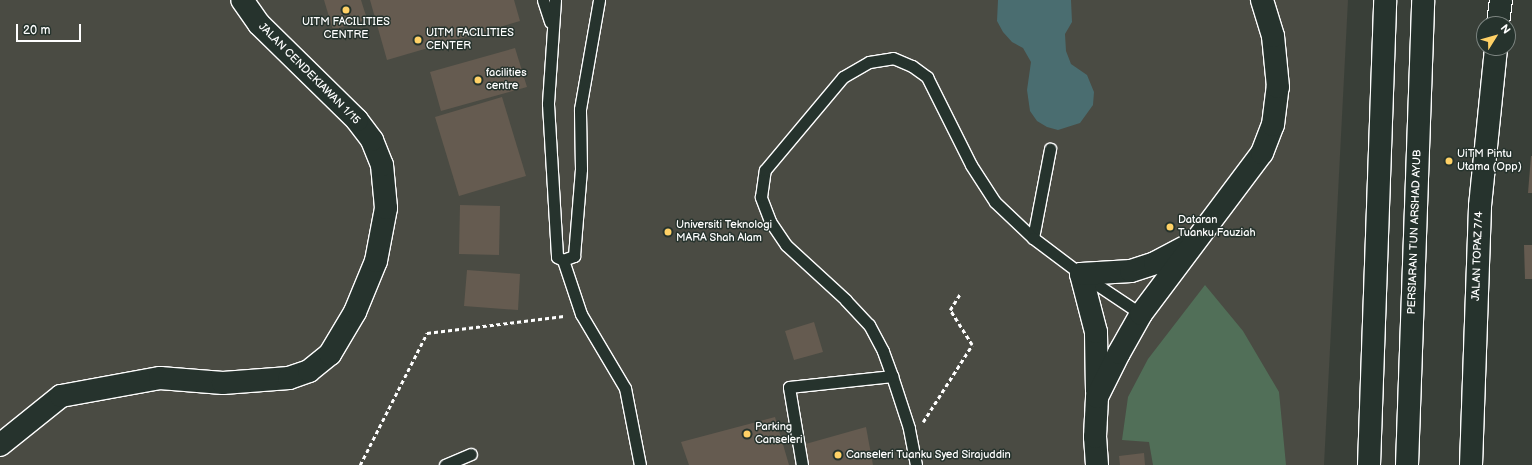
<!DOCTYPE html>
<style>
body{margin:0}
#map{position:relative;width:1532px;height:465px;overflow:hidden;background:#393f38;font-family:"Balsamiq Sans",sans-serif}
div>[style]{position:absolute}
.built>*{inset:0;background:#4a4b43}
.green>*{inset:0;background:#516f58}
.water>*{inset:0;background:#4a6d70}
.building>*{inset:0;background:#655b50}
.path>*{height:2.5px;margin-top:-1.25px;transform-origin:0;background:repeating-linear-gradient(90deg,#fff 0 4px,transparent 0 7px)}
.roads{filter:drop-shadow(1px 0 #fff) drop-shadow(-1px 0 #fff) drop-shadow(0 1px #fff) drop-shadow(0 -1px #fff)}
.service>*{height:11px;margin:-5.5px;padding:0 5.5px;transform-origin:5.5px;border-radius:5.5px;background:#26332d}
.minor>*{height:22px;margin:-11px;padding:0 11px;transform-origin:11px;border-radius:11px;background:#26332d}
.tertiary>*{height:22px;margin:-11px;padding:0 11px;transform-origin:11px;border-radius:11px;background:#26332d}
.primary>*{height:22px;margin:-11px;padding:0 11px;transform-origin:11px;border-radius:11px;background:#26332d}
.dots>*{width:11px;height:11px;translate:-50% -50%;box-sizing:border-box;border:2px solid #26332d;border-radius:50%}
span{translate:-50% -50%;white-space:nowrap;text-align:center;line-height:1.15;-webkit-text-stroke:3px #26332d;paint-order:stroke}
.poi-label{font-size:11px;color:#fff}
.left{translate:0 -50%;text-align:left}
.street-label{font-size:11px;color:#fff}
.north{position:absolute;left:1476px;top:16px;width:40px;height:40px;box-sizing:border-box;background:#26332d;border:1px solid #7d8581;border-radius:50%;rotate:53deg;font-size:11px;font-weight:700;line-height:16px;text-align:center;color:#fff}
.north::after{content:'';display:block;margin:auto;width:14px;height:18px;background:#ffd166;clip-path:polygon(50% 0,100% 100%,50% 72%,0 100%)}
.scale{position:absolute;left:16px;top:24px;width:65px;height:18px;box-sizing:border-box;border:2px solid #fff;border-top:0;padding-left:5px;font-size:12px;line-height:14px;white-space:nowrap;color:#fff;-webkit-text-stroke:3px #26332d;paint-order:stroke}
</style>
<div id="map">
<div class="built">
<div style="clip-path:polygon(0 0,1348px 0,1324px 465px,0 465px)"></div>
</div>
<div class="green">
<div style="clip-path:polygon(1205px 285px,1243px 331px,1279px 392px,1286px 465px,1153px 465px,1149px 442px,1122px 440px,1128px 397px,1148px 359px)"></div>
</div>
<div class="water">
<div style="clip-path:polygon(998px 0,1071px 0,1072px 22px,1065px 34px,1066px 51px,1071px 64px,1087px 75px,1094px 92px,1093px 105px,1080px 123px,1058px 130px,1047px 127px,1037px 121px,1030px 111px,1027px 90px,1031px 62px,1023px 48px,1012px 42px,1003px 32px,997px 21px)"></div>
</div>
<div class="building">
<div style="clip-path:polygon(324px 0,361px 0,367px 19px,333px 30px)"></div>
<div style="clip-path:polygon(370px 0,514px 0,520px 21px,387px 60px)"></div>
<div style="clip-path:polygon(515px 48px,527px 87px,441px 111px,430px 72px)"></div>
<div style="clip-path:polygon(502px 97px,526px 176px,459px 196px,435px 117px)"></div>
<div style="clip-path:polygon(1531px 156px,1532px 156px,1532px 193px,1528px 193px)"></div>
<div style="clip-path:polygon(460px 205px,500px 206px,499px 255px,459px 254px)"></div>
<div style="clip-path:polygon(1524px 245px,1532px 245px,1532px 279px,1525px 279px)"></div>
<div style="clip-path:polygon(467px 270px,520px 274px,518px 310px,464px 306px)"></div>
<div style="clip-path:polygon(814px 322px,823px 352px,794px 360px,785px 331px)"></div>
<div style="clip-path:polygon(775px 417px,789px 465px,689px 465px,681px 442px)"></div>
<div style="clip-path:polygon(866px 427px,873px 465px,807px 465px,802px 445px)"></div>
<div style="clip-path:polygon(1144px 453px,1145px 465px,1120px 465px,1119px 456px)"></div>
</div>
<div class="path">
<div style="left:923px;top:422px;width:91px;rotate:-57.5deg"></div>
<div style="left:972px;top:345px;width:41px;rotate:-122.2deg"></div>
<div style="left:950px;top:310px;width:19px;rotate:-58deg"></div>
<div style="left:360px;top:465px;width:148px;rotate:-63.1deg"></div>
<div style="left:427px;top:333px;width:138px;rotate:-7.1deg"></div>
</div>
<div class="roads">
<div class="service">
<div style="left:543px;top:0;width:23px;rotate:72deg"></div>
<div style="left:555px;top:0;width:104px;rotate:93.9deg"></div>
<div style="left:548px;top:104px;width:153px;rotate:86.6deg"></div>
<div style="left:557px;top:257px;width:7px;rotate:27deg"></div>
<div style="left:563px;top:260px;width:12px;rotate:-20deg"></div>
<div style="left:574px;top:256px;width:87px;rotate:-85.4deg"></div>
<div style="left:581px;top:169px;width:60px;rotate:-91deg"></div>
<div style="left:580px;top:109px;width:111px;rotate:-80.1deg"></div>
<div style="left:1033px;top:238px;width:91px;rotate:-79.2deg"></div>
<div style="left:563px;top:260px;width:57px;rotate:71.6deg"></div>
<div style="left:581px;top:314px;width:86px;rotate:59.3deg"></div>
<div style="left:625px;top:388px;width:78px;rotate:79deg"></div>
<div style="left:445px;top:465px;width:28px;rotate:-23deg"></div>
<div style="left:802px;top:465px;width:79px;rotate:-99.5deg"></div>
<div style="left:789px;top:387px;width:104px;rotate:-6.1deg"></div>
<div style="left:916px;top:465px;width:38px;rotate:-101deg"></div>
<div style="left:909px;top:428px;width:55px;rotate:-108.1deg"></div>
<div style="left:892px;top:376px;width:27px;rotate:-110deg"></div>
<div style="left:883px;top:351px;width:30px;rotate:-118deg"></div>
<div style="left:869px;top:325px;width:34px;rotate:-133deg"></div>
<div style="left:846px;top:300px;width:81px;rotate:-137.5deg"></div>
<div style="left:786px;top:245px;width:29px;rotate:-124deg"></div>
<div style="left:770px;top:221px;width:26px;rotate:-111deg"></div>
<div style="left:761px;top:197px;width:27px;rotate:-82deg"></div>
<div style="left:765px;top:170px;width:121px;rotate:-50deg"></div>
<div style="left:843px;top:77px;width:30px;rotate:-30deg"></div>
<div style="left:869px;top:62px;width:24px;rotate:-9deg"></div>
<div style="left:893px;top:58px;width:21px;rotate:23deg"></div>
<div style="left:912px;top:66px;width:19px;rotate:36deg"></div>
<div style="left:927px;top:77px;width:98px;rotate:63.4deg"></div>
<div style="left:971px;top:165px;width:44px;rotate:57deg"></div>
<div style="left:995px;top:202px;width:52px;rotate:43.5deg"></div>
<div style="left:1033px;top:238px;width:60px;rotate:36.9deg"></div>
<div style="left:1081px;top:274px;width:72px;rotate:33.7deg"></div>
</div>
<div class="minor">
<div style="left:1498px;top:24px;width:24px;rotate:-83deg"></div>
<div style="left:0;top:445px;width:78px;rotate:-38.8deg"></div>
<div style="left:61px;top:396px;width:101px;rotate:-10.3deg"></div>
<div style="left:160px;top:378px;width:63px;rotate:4.5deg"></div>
<div style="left:223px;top:383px;width:66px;rotate:-4.3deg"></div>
<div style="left:289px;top:378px;width:21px;rotate:-19deg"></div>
<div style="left:309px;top:371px;width:27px;rotate:-39deg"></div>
<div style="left:330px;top:354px;width:49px;rotate:-59.2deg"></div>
<div style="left:355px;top:312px;width:55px;rotate:-67.6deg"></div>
<div style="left:376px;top:261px;width:54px;rotate:-79.3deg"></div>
<div style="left:386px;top:208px;width:43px;rotate:-95.3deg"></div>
<div style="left:382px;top:165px;width:27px;rotate:-112deg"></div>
<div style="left:372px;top:140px;width:25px;rotate:-127deg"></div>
<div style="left:357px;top:120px;width:137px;rotate:-135.6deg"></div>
<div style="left:259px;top:24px;width:29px;rotate:-125deg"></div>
<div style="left:1471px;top:465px;width:259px;rotate:-88deg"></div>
<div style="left:1480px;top:206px;width:159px;rotate:-84.2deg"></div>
</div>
<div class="tertiary">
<div style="left:1097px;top:391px;width:59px;rotate:-91deg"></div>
<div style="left:1096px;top:332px;width:60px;rotate:-104.5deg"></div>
<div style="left:1081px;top:274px;width:50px;rotate:-3.4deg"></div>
<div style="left:1131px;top:271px;width:25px;rotate:-18deg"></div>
<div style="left:1155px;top:263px;width:38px;rotate:-28deg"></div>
<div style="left:1097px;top:465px;width:28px;rotate:-94deg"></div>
<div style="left:1095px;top:437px;width:40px;rotate:-87.1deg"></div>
<div style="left:1097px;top:397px;width:49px;rotate:-63.4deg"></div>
<div style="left:1119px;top:353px;width:45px;rotate:-60.6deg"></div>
<div style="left:1141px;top:314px;width:201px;rotate:-53.1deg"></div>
<div style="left:1262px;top:153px;width:30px;rotate:-69deg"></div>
<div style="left:1273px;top:125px;width:38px;rotate:-83deg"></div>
<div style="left:1278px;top:87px;width:51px;rotate:-95.6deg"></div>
<div style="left:1273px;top:36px;width:38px;rotate:-107deg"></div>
</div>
<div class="primary">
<div style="left:1369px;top:465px;width:465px;rotate:-88deg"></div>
<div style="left:1407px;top:465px;width:465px;rotate:-88deg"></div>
</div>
</div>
<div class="dots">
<div style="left:346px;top:10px;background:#ffd166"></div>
<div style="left:418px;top:40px;background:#ffd166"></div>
<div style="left:478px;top:80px;background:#ffd166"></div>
<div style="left:1449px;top:161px;background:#ffd166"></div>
<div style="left:1170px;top:227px;background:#ffd166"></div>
<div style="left:668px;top:232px;background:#ffd166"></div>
<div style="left:747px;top:434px;background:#ffd166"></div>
<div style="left:838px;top:455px;background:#ffd166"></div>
</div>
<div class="poi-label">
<span style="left:346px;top:29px">UITM FACILITIES<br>CENTRE</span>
<span class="left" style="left:426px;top:40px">UITM FACILITIES<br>CENTER</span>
<span class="left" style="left:486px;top:80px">facilities<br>centre</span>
<span class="left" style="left:1457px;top:161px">UiTM Pintu<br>Utama (Opp)</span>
<span class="left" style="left:1178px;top:227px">Dataran<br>Tuanku Fauziah</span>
<span class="left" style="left:676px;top:232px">Universiti Teknologi<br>MARA Shah Alam</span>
<span class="left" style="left:755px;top:434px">Parking<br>Canseleri</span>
<span class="left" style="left:846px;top:455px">Canseleri Tuanku Syed Sirajuddin</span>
</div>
<div class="street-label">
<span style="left:309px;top:74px;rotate:45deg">JALAN CENDEKIAWAN 1/15</span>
<span style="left:1415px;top:232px;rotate:-88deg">PERSIARAN TUN ARSHAD AYUB</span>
<span style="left:1478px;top:256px;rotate:-88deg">JALAN TOPAZ 7/4</span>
</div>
<div class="north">N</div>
<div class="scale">20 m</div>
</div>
